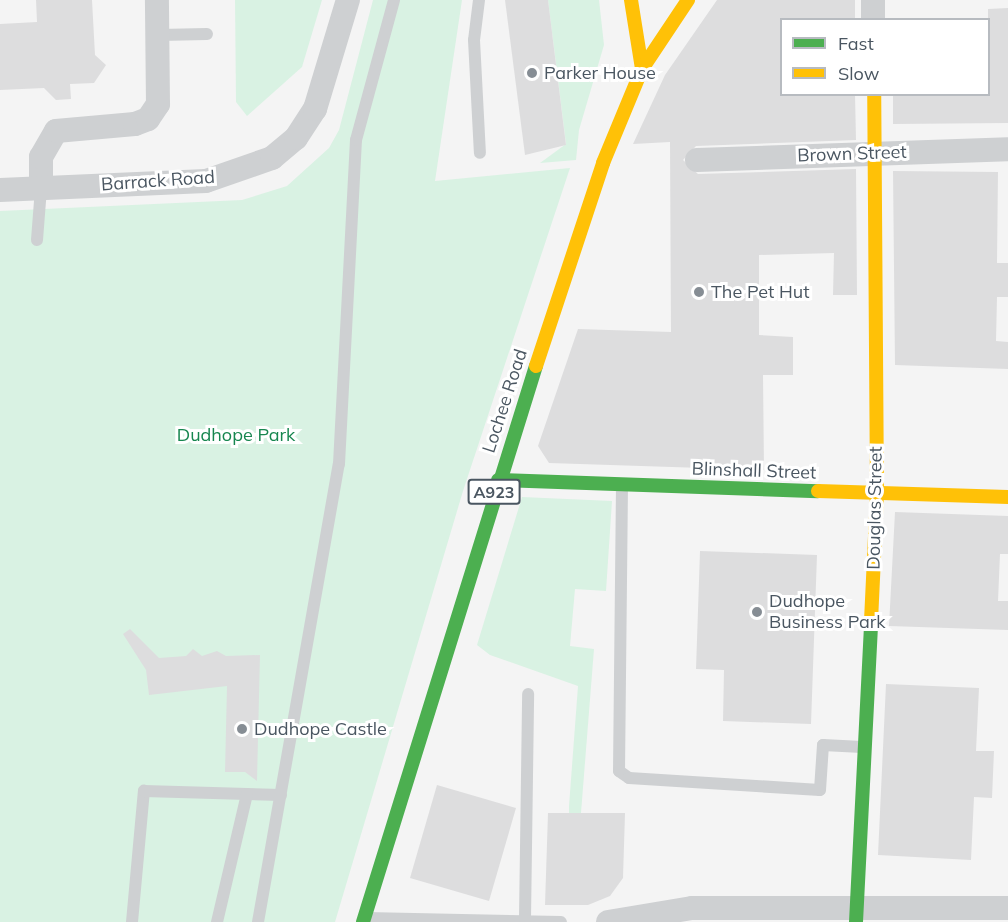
<!DOCTYPE html>
<style>
body{margin:0}
#map{position:relative;width:1008px;height:922px;overflow:hidden;background:#f4f4f4;font-family:Mulish,sans-serif}
div>[style]{position:absolute}
.green>*{inset:0;background:#d9f2e3}
.building>*{inset:0;background:#ddddde}
.lane>*{height:12px;margin:-6px;padding:0 6px;transform-origin:6px;border-radius:6px;background:#ced0d2}
.street>*{height:24px;margin:-12px;padding:0 12px;transform-origin:12px;border-radius:12px;background:#ced0d2}
.fast>*{height:14px;margin:-7px;padding:0 7px;transform-origin:7px;border-radius:7px;background:#4caf50}
.slow>*{height:14px;margin:-7px;padding:0 7px;transform-origin:7px;border-radius:7px;background:#ffc107}
.dots>*{width:16px;height:16px;translate:-50% -50%;box-sizing:border-box;border:3px solid #fff;border-radius:50%}
span{translate:-50% -50%;white-space:nowrap;text-align:center;line-height:1.15;-webkit-text-stroke:6px #fff;paint-order:stroke}
.shield-label span{padding:2px 4px;background:#fff;border:2px solid;border-radius:4px;-webkit-text-stroke-width:0}
.shield-label{font-size:16px;color:#4a5661;font-weight:700}
.poi-label{font-size:18px;color:#4a5661}
.left{translate:0 -50%;text-align:left}
.street-label{font-size:18px;color:#4a5661}
.park-label{font-size:18px;color:#17864f}
.legend{position:absolute;left:780px;top:18px;width:210px;height:78px;box-sizing:border-box;background:#fff;border:2px solid #b7bbc0;margin:0;padding:8px 10px;list-style:none;font-size:18px;color:#4a5661}
.legend li{display:flex;align-items:center;gap:12px;height:30px}
.legend b{width:30px;border:2px solid #b7bbc0}
</style>
<div id="map">
<div class="green">
<div style="clip-path:polygon(235px 0,322px 0,302px 67px,247px 116px,236px 102px)"></div>
<div style="clip-path:polygon(373px 0,462px 0,435px 181px,570px 168px,463px 491px,335px 922px,0 922px,0 211px,242px 200px,287px 186px,329px 148px,339px 130px)"></div>
<div style="clip-path:polygon(548px 0,599px 0,604px 45px,579px 130px,576px 160px,540px 163px,566px 144px)"></div>
<div style="clip-path:polygon(522px 497px,612px 501px,606px 591px,575px 589px,570px 646px,594px 649px,581px 813px,569px 813px,569px 806px,578px 686px,490px 655px,477px 645px)"></div>
</div>
<div class="building">
<div style="clip-path:polygon(36px 0,92px 0,95px 55px,106px 65px,94px 83px,70px 84px,71px 99px,56px 100px,44px 88px,0 90px,0 24px,37px 22px)"></div>
<div style="clip-path:polygon(505px 0,548px 0,566px 145px,525px 155px)"></div>
<div style="clip-path:polygon(717px 0,855px 0,855px 20px,782px 20px,782px 94px,855px 94px,856px 140px,696px 146px,683px 160px,698px 174px,856px 169px,857px 295px,833px 295px,834px 253px,759px 255px,759px 335px,793px 337px,793px 375px,763px 375px,764px 470px,549px 463px,538px 446px,578px 329px,671px 332px,670px 142px,633px 144px,665px 75px)"></div>
<div style="clip-path:polygon(1008px 8px,1008px 123px,893px 124px,893px 94px,988px 94px,988px 9px)"></div>
<div style="clip-path:polygon(893px 171px,998px 172px,997px 263px,1008px 263px,1008px 297px,997px 297px,996px 341px,1008px 342px,1008px 369px,895px 365px)"></div>
<div style="clip-path:polygon(895px 512px,1008px 516px,1008px 554px,1000px 554px,998px 601px,1008px 601px,1008px 630px,889px 626px)"></div>
<div style="clip-path:polygon(700px 551px,817px 555px,811px 724px,723px 721px,724px 670px,696px 669px)"></div>
<div style="clip-path:polygon(130px 629px,159px 658px,186px 656px,193px 649px,202px 656px,217px 651px,226px 656px,260px 655px,257px 781px,245px 772px,225px 772px,227px 686px,149px 695px,146px 670px,123px 634px)"></div>
<div style="clip-path:polygon(886px 684px,979px 688px,976px 751px,994px 751px,992px 798px,974px 797px,971px 860px,878px 855px)"></div>
<div style="clip-path:polygon(437px 785px,516px 808px,489px 901px,410px 878px)"></div>
<div style="clip-path:polygon(548px 813px,625px 813px,623px 878px,610px 896px,588px 905px,545px 905px)"></div>
</div>
<div class="lane">
<div style="left:479px;top:0;width:40px;rotate:97.1deg"></div>
<div style="left:474px;top:40px;width:113px;rotate:87deg"></div>
<div style="left:159px;top:35px;width:48px;rotate:-1.2deg"></div>
<div style="left:37px;top:240px;width:52px;rotate:-85.6deg"></div>
<div style="left:622px;top:485px;width:286px;rotate:90.6deg"></div>
<div style="left:619px;top:771px;width:12px;rotate:35deg"></div>
<div style="left:629px;top:778px;width:191px;rotate:3.6deg"></div>
<div style="left:820px;top:790px;width:45px;rotate:-86.2deg"></div>
<div style="left:823px;top:745px;width:39px;rotate:3deg"></div>
<div style="left:366px;top:918px;width:195px;rotate:1.2deg"></div>
<div style="left:525px;top:919px;width:225px;rotate:-89.2deg"></div>
<div style="left:132px;top:922px;width:132px;rotate:-84.8deg"></div>
<div style="left:144px;top:791px;width:137px;rotate:1.7deg"></div>
<div style="left:217px;top:922px;width:131px;rotate:-76.8deg"></div>
<div style="left:258px;top:922px;width:465px;rotate:-80deg"></div>
<div style="left:339px;top:464px;width:324px;rotate:-87deg"></div>
<div style="left:356px;top:140px;width:145px;rotate:-74.8deg"></div>
</div>
<div class="street">
<div style="left:873px;top:0;width:20px;rotate:90deg"></div>
<div style="left:697px;top:160px;width:311px;rotate:-2deg"></div>
<div style="left:41px;top:188px;width:31px;rotate:-90deg"></div>
<div style="left:41px;top:157px;width:30px;rotate:-60deg"></div>
<div style="left:56px;top:131px;width:79px;rotate:-5.1deg"></div>
<div style="left:135px;top:124px;width:14px;rotate:-21deg"></div>
<div style="left:148px;top:119px;width:18px;rotate:-56deg"></div>
<div style="left:158px;top:104px;width:104px;rotate:-90.6deg"></div>
<div style="left:0;top:190px;width:206px;rotate:-2.5deg"></div>
<div style="left:206px;top:181px;width:70px;rotate:-19.2deg"></div>
<div style="left:272px;top:158px;width:31px;rotate:-40deg"></div>
<div style="left:296px;top:138px;width:35px;rotate:-57deg"></div>
<div style="left:315px;top:109px;width:114px;rotate:-73.2deg"></div>
<div style="left:608px;top:922px;width:85px;rotate:-9.5deg"></div>
<div style="left:692px;top:908px;width:316px"></div>
</div>
<div class="fast">
<div style="left:498px;top:480px;width:320px;rotate:2deg"></div>
<div style="left:363px;top:922px;width:582px;rotate:-72.72deg"></div>
<div style="left:856px;top:922px;width:301px;rotate:-87.1deg"></div>
</div>
<div class="slow">
<div style="left:631px;top:0;width:70px;rotate:80.9deg"></div>
<div style="left:536px;top:366px;width:214px;rotate:-71.7deg"></div>
<div style="left:603px;top:163px;width:102px;rotate:-67.5deg"></div>
<div style="left:642px;top:69px;width:83px;rotate:-56.3deg"></div>
<div style="left:818px;top:491px;width:190px;rotate:1.8deg"></div>
<div style="left:871px;top:621px;width:128px;rotate:-87.3deg"></div>
<div style="left:877px;top:493px;width:399px;rotate:-90.4deg"></div>
</div>
<div class="dots">
<div style="left:532px;top:73px;background:#868d94"></div>
<div style="left:699px;top:292px;background:#868d94"></div>
<div style="left:757px;top:612px;background:#868d94"></div>
<div style="left:242px;top:729px;background:#868d94"></div>
</div>
<div class="shield-label">
<span style="left:494px;top:492px">A923</span>
</div>
<div class="poi-label">
<span class="left" style="left:544px;top:73px">Parker House</span>
<span class="left" style="left:711px;top:292px">The Pet Hut</span>
<span class="left" style="left:769px;top:612px">Dudhope<br>Business Park</span>
<span class="left" style="left:254px;top:729px">Dudhope Castle</span>
</div>
<div class="street-label">
<span style="left:852px;top:154px;rotate:-2deg">Brown Street</span>
<span style="left:158px;top:181px;rotate:-4deg">Barrack Road</span>
<span style="left:505px;top:401px;rotate:-72deg">Lochee Road</span>
<span style="left:754px;top:471px;rotate:2deg">Blinshall Street</span>
<span style="left:875px;top:508px;rotate:-89deg">Douglas Street</span>
</div>
<div class="park-label">
<span style="left:236px;top:435px">Dudhope Park</span>
</div>
<ul class="legend">
<li><b style="height:8px;background:#4caf50"></b>Fast</li>
<li><b style="height:8px;background:#ffc107"></b>Slow</li>
</ul>
</div>
